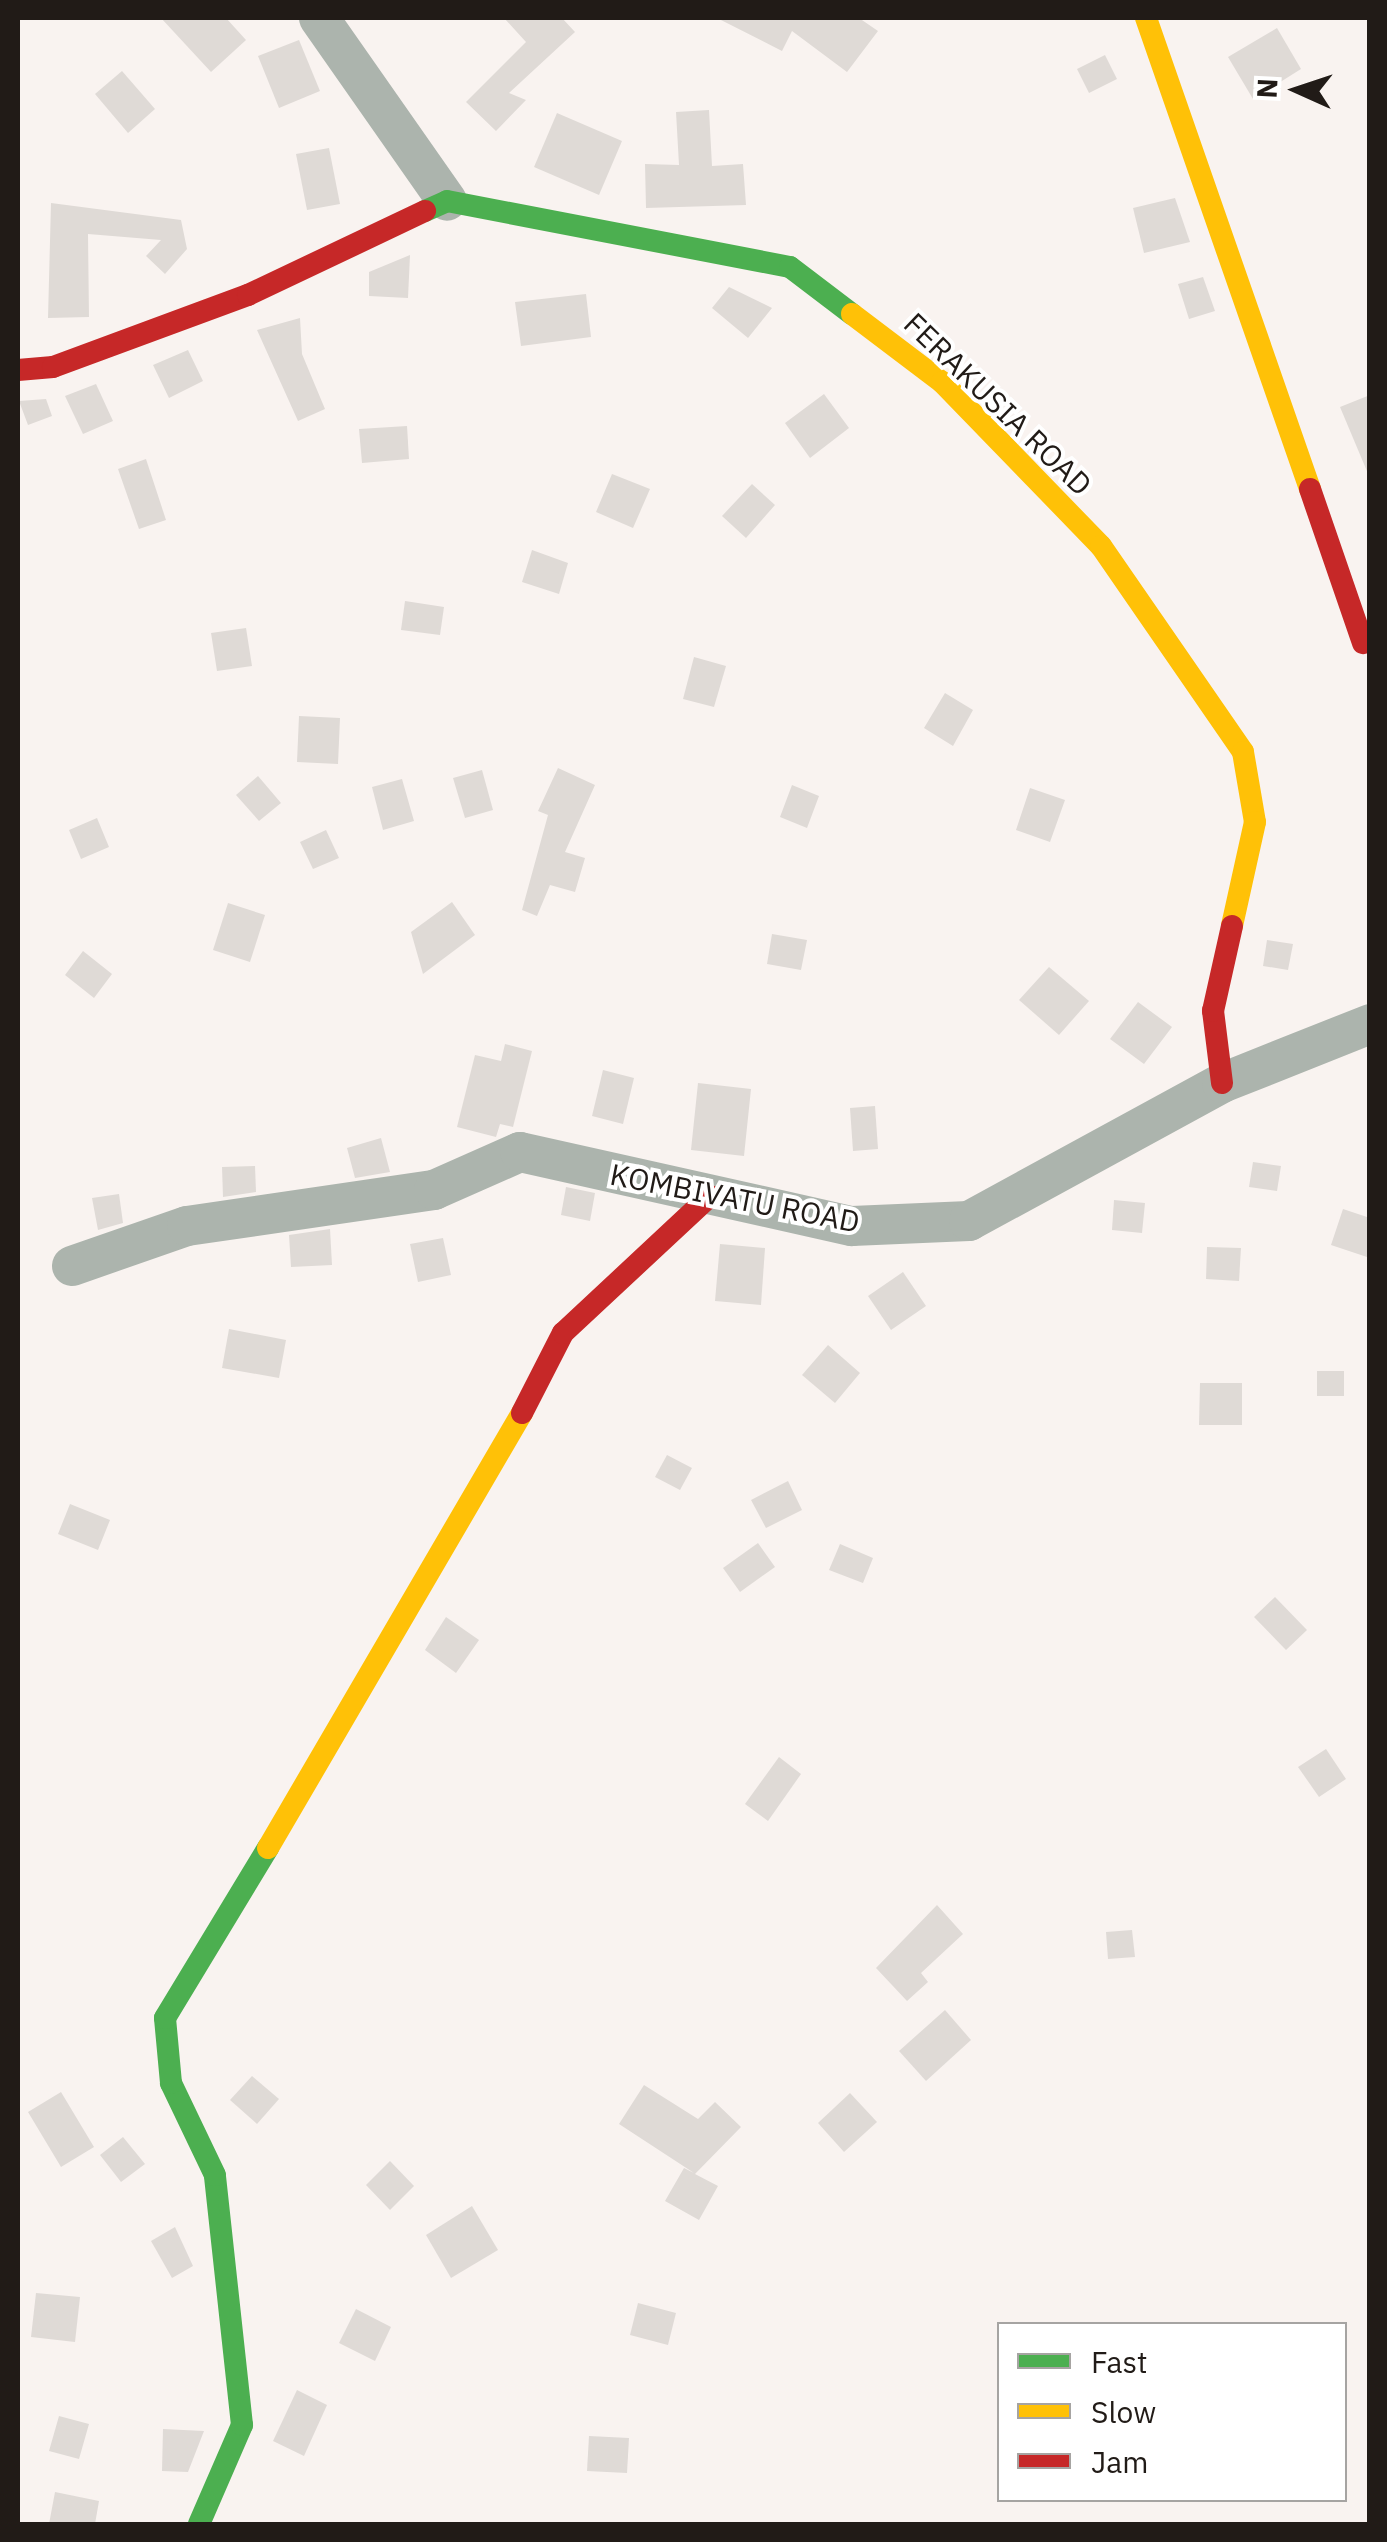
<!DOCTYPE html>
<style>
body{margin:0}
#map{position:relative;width:1387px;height:2542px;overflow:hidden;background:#f9f3f0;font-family:"IBM Plex Sans",sans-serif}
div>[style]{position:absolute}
.building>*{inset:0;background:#dfdad6}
.street>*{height:40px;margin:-20px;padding:0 20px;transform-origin:20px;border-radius:20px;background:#acb4ad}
.fast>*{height:22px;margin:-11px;padding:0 11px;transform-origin:11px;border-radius:11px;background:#4caf50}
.slow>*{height:22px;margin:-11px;padding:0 11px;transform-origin:11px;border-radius:11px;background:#ffc107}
.jam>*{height:22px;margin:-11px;padding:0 11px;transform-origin:11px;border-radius:11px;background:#c62828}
span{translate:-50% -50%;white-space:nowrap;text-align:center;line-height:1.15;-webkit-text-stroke:8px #fff;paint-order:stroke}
.street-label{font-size:30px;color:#211b17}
.frame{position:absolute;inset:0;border:20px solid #211b17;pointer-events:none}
.legend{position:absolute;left:997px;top:2322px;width:350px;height:180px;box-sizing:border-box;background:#fff;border:2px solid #a6a4a2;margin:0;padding:12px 18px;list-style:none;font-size:30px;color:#211b17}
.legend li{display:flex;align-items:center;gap:20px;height:50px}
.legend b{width:50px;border:2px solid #a6a4a2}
.north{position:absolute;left:1247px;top:40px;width:100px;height:100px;-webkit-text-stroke:8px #fff;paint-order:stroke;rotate:273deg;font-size:28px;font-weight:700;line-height:40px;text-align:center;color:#211b17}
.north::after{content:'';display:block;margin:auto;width:35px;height:45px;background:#211b17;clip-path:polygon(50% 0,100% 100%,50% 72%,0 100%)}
</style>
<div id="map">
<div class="building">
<div style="clip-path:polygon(161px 18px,226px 18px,246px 40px,211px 72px)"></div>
<div style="clip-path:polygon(504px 18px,562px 18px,575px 32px,509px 93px,526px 100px,496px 131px,466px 102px,526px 42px)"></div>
<div style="clip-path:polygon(717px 18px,859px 18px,878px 31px,847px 72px,792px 31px,782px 51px)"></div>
<div style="clip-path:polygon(1277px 28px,1301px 69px,1253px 99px,1228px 57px)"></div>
<div style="clip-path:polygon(299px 40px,320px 91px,279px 108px,258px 56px)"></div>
<div style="clip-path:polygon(1105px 55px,1117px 79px,1089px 93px,1077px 69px)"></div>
<div style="clip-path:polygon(122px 71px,155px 109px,128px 133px,95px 94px)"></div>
<div style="clip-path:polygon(709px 110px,712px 166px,743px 164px,746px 205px,646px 208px,645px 164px,679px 165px,676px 112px)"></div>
<div style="clip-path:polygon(557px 113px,622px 141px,599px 195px,534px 167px)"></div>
<div style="clip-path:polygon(329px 148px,340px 204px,307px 210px,296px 154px)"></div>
<div style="clip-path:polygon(1175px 198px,1190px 242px,1144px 253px,1133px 208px)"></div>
<div style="clip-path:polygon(51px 203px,181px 220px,187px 249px,165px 274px,146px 256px,161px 240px,88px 234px,89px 317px,48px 318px)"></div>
<div style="clip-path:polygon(410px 255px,408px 298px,369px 296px,369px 272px)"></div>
<div style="clip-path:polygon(1203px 277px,1215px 311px,1189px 319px,1178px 284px)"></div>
<div style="clip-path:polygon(729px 287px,772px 308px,748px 338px,712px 308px)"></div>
<div style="clip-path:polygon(586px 294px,591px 337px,521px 346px,515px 302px)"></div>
<div style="clip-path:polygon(300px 318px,302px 354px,325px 409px,298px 421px,257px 330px)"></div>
<div style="clip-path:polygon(188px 350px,203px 381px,169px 398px,153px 365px)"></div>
<div style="clip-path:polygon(96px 384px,113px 421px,83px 434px,65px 396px)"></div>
<div style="clip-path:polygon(824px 394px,849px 428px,810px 458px,785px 423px)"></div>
<div style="clip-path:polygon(1370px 395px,1370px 476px,1369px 476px,1340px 407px)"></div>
<div style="clip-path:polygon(46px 399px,52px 416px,28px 425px,19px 401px)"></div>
<div style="clip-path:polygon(407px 426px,409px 459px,362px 463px,359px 429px)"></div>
<div style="clip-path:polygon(146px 459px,166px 520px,139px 529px,118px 469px)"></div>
<div style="clip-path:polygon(612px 474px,650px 489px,633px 528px,596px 512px)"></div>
<div style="clip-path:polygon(752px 484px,775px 505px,746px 538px,722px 516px)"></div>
<div style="clip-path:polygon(532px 550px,568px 563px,559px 594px,522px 582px)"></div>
<div style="clip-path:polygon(405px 601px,444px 607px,440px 635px,401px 630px)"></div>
<div style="clip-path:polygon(246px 628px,252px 666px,217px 671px,211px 633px)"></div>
<div style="clip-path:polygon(694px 657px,726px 666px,714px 707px,683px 699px)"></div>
<div style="clip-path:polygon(945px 693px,973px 710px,953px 746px,924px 728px)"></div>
<div style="clip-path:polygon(299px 716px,340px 718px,338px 764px,297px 762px)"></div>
<div style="clip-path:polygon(558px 768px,595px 785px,565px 852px,585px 858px,575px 892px,550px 885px,537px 916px,522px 910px,548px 815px,538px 811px)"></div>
<div style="clip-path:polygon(482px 770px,493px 810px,465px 818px,453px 778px)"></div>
<div style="clip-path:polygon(258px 776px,281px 803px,259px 821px,236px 795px)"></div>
<div style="clip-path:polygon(402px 779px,414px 821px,383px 830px,372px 787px)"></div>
<div style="clip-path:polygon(792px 785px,819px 796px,807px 828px,780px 817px)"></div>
<div style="clip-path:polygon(1030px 788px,1065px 800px,1050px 842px,1016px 830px)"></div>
<div style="clip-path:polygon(97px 818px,109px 847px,81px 859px,69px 830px)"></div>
<div style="clip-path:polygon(326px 830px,339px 858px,313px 869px,300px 842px)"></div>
<div style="clip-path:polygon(452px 902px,475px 935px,423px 974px,411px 932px)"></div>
<div style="clip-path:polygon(228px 903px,265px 915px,250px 962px,213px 950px)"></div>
<div style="clip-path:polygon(772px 934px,807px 940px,801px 970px,767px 964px)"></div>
<div style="clip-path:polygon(1267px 940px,1293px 944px,1288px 970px,1263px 966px)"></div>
<div style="clip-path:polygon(83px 951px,112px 974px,94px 998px,65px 975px)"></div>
<div style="clip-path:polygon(1049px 967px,1089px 1001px,1059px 1035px,1019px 1000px)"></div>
<div style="clip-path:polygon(1138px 1002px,1172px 1027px,1144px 1064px,1110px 1039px)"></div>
<div style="clip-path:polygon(505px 1044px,532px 1051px,513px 1127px,500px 1124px,496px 1137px,457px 1127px,475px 1055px,501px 1061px)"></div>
<div style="clip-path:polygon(603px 1070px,634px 1078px,623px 1124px,592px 1116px)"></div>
<div style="clip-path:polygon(698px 1083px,751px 1089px,744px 1156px,691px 1150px)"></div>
<div style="clip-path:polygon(875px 1106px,878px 1149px,853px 1151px,850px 1108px)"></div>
<div style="clip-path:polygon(381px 1138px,390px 1172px,355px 1178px,347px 1148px)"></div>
<div style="clip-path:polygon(1253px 1162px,1281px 1166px,1277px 1191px,1249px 1187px)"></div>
<div style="clip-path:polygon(255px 1166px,256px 1192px,223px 1197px,222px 1167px)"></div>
<div style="clip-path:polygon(566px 1187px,595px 1193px,590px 1221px,561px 1215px)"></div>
<div style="clip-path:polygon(119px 1194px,123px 1223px,98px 1230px,92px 1198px)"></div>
<div style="clip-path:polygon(1114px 1200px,1145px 1203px,1142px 1233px,1112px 1230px)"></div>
<div style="clip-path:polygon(1343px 1209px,1370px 1218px,1370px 1258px,1331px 1245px)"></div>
<div style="clip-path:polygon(330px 1229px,332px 1265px,291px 1267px,289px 1235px)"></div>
<div style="clip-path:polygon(443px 1238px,451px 1275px,418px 1282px,410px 1244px)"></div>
<div style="clip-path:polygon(720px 1244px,765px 1248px,761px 1305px,715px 1301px)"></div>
<div style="clip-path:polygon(1207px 1247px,1241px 1248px,1239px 1281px,1206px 1279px)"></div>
<div style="clip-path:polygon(903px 1272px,926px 1306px,891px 1330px,868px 1296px)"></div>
<div style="clip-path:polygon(229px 1329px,286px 1340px,279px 1378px,222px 1368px)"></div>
<div style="clip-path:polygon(828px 1345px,860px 1373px,835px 1403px,802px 1375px)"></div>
<div style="clip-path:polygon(1317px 1371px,1344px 1371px,1344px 1396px,1317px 1396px)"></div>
<div style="clip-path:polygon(1200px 1383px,1242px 1383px,1242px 1425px,1199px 1425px)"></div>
<div style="clip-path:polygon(667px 1455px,692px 1468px,680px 1490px,655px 1477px)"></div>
<div style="clip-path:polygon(788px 1481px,802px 1510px,766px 1528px,751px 1500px)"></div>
<div style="clip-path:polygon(70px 1504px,110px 1520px,98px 1550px,58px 1534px)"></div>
<div style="clip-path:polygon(758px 1543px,775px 1567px,740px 1592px,723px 1568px)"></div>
<div style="clip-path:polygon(840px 1544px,873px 1558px,863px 1583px,829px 1570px)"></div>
<div style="clip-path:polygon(1275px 1597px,1307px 1630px,1286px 1650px,1254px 1617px)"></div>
<div style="clip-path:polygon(446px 1617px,479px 1640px,456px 1673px,425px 1650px)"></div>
<div style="clip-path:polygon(1326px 1749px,1346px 1779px,1319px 1797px,1298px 1767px)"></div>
<div style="clip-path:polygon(779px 1757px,801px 1774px,768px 1821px,745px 1804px)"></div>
<div style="clip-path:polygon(937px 1905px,963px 1934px,921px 1973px,928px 1982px,907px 2001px,876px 1968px)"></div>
<div style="clip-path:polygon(1132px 1930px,1135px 1957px,1108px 1959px,1106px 1932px)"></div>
<div style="clip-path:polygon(945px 2010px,971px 2040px,926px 2081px,899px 2051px)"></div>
<div style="clip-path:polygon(252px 2076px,279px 2099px,257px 2124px,230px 2100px)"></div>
<div style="clip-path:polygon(644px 2085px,698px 2119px,715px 2102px,741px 2127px,695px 2174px,718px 2186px,699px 2220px,665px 2201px,684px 2168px,694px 2173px,619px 2124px)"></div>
<div style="clip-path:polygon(61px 2092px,94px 2147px,61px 2167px,28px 2112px)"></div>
<div style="clip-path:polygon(850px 2093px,877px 2122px,844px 2152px,818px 2123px)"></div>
<div style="clip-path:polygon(123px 2137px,145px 2164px,121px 2182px,100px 2155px)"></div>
<div style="clip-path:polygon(390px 2161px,414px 2186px,390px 2210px,366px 2185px)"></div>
<div style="clip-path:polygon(472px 2206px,498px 2250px,451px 2278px,426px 2235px)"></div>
<div style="clip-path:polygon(175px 2227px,193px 2266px,172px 2278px,151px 2241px)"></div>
<div style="clip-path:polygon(36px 2293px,80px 2297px,75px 2342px,31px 2337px)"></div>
<div style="clip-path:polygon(638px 2303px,676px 2313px,668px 2345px,630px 2335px)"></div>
<div style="clip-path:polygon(356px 2309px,391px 2327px,375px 2361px,339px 2343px)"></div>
<div style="clip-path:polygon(297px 2390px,327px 2405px,304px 2456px,273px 2441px)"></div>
<div style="clip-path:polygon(59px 2416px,89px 2424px,79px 2459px,49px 2451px)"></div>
<div style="clip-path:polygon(163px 2429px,204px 2431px,188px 2472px,162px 2471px)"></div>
<div style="clip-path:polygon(589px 2436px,629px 2438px,627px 2473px,587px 2471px)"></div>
<div style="clip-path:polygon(55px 2492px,99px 2501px,95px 2524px,49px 2524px)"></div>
</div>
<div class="street">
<div style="left:319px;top:18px;width:223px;rotate:55deg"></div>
<div style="left:72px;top:1266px;width:122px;rotate:-19.2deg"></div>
<div style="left:187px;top:1226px;width:250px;rotate:-8.3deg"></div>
<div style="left:434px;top:1190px;width:94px;rotate:-23.8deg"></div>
<div style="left:520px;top:1152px;width:340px;rotate:12.6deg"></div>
<div style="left:852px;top:1226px;width:117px;rotate:-2.4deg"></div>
<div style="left:969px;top:1221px;width:288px;rotate:-28.6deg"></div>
<div style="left:1222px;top:1083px;width:159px;rotate:-21.7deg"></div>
</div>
<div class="fast">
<div style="left:425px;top:211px;width:24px;rotate:-24deg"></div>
<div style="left:447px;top:201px;width:349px;rotate:10.9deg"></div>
<div style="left:790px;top:267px;width:78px;rotate:37.2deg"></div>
<div style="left:199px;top:2524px;width:108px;rotate:-66.5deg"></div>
<div style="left:242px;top:2425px;width:251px;rotate:-96.2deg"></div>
<div style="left:215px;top:2175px;width:102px;rotate:-115.6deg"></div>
<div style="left:171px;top:2083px;width:65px;rotate:-95.3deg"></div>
<div style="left:165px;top:2018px;width:199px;rotate:-58.8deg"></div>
</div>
<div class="slow">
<div style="left:1146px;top:18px;width:499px;rotate:70.8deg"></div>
<div style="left:852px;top:314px;width:113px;rotate:37.1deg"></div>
<div style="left:942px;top:382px;width:228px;rotate:45.9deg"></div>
<div style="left:1101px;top:546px;width:250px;rotate:55.4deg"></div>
<div style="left:1243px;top:752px;width:71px;rotate:80.3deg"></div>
<div style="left:1255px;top:822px;width:107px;rotate:102.5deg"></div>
<div style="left:268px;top:1848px;width:504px;rotate:-59.72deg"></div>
</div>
<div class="jam">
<div style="left:18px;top:370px;width:35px;rotate:-5deg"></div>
<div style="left:53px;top:367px;width:208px;rotate:-20.3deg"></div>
<div style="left:248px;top:295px;width:196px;rotate:-25.4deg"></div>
<div style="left:1310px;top:489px;width:163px;rotate:71deg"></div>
<div style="left:1222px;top:1083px;width:73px;rotate:-97.1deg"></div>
<div style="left:1213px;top:1011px;width:87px;rotate:-77.4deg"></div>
<div style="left:522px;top:1413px;width:90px;rotate:-62.9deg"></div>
<div style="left:563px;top:1333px;width:201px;rotate:-43deg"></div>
</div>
<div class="street-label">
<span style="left:998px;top:404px;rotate:44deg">FERAKUSIA ROAD</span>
<span style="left:735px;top:1198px;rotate:11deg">KOMBIVATU ROAD</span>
</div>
<div class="frame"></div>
<ul class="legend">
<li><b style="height:12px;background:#4caf50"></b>Fast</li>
<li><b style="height:12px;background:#ffc107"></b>Slow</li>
<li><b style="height:12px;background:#c62828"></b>Jam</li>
</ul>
<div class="north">N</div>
</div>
